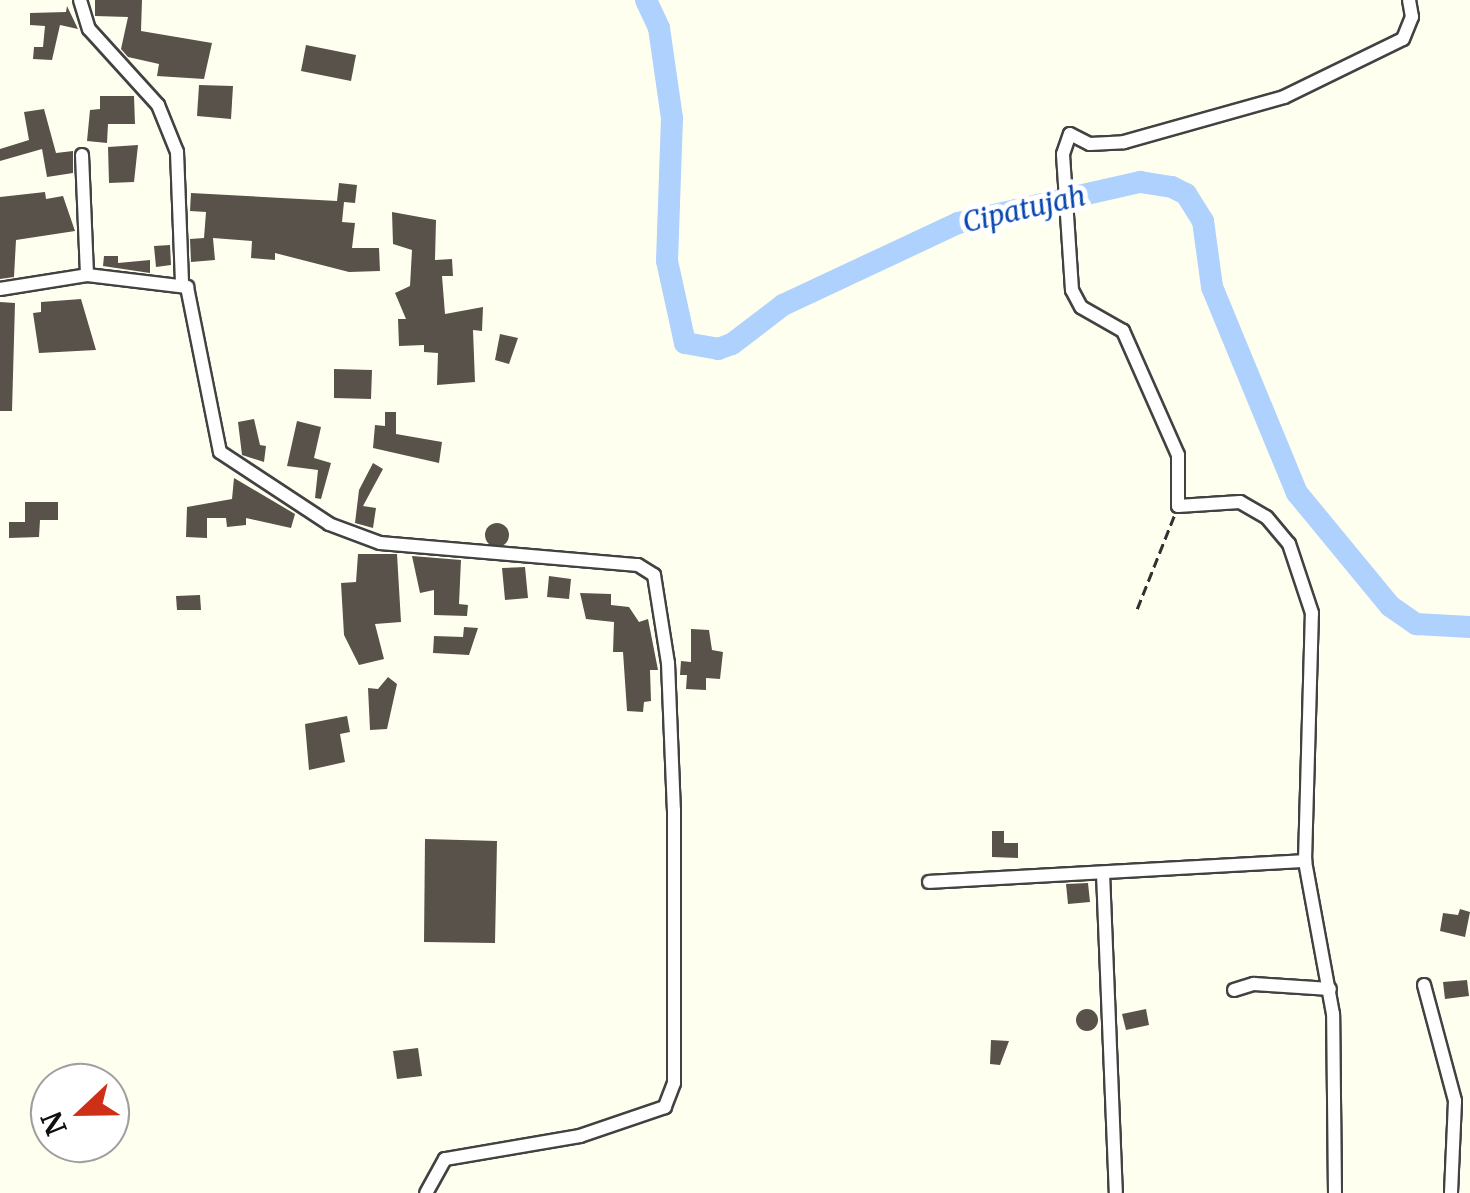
<!DOCTYPE html>
<style>
body{margin:0}
#map{position:relative;width:1470px;height:1193px;overflow:hidden;background:#fffff0;font-family:Merriweather,serif}
div>[style]{position:absolute}
.river>*{height:22px;margin:-11px;padding:0 11px;transform-origin:11px;border-radius:11px;background:#aed1fd}
.building>*{inset:0;background:#59524a}
.round{border-radius:50%}
.path>*{height:2.5px;margin-top:-1.25px;transform-origin:0;background:repeating-linear-gradient(90deg,#313131 0 10px,transparent 0 15px)}
.roads{filter:drop-shadow(2px 0 #424242) drop-shadow(-2px 0 #424242) drop-shadow(0 2px #424242) drop-shadow(0 -2px #424242)}
.minor>*{height:12px;margin:-6px;padding:0 6px;transform-origin:6px;border-radius:6px;background:#fff}
span{translate:-50% -50%;white-space:nowrap;text-align:center;line-height:1.15;-webkit-text-stroke:10px #fff;paint-order:stroke}
.water-label{font-size:28px;color:#0948af;font-style:italic}
.north{position:absolute;left:30px;top:1063px;width:100px;height:100px;box-sizing:border-box;background:#fff;border:2px solid #9f9f9f;border-radius:50%;rotate:248deg;font-size:28px;font-weight:700;line-height:40px;text-align:center;color:#0f0f0f}
.north::after{content:'';display:block;margin:auto;width:35px;height:45px;background:#ce3017;clip-path:polygon(50% 0,100% 100%,50% 72%,0 100%)}
</style>
<div id="map">
<div class="river">
<div style="left:646px;top:0;width:31px;rotate:65deg"></div>
<div style="left:659px;top:28px;width:91px;rotate:81.8deg"></div>
<div style="left:672px;top:118px;width:143px;rotate:92deg"></div>
<div style="left:667px;top:261px;width:84px;rotate:77.6deg"></div>
<div style="left:685px;top:343px;width:34px;rotate:10deg"></div>
<div style="left:718px;top:349px;width:15px;rotate:-20deg"></div>
<div style="left:732px;top:344px;width:64px;rotate:-37.4deg"></div>
<div style="left:783px;top:305px;width:193px;rotate:-25.1deg"></div>
<div style="left:958px;top:223px;width:187px;rotate:-12.7deg"></div>
<div style="left:1140px;top:182px;width:32px;rotate:9deg"></div>
<div style="left:1172px;top:187px;width:16px;rotate:27deg"></div>
<div style="left:1186px;top:194px;width:32px;rotate:58deg"></div>
<div style="left:1203px;top:221px;width:67px;rotate:82.2deg"></div>
<div style="left:1212px;top:287px;width:223px;rotate:67.6deg"></div>
<div style="left:1297px;top:493px;width:146px;rotate:50.5deg"></div>
<div style="left:1390px;top:606px;width:32px;rotate:35deg"></div>
<div style="left:1416px;top:624px;width:54px;rotate:3.2deg"></div>
</div>
<div class="building">
<div style="clip-path:polygon(95px 0,142px 0,141px 31px,212px 43px,204px 79px,157px 76px,159px 64px,128px 57px,121px 49px,128px 17px,95px 16px)"></div>
<div style="clip-path:polygon(67px 6px,78px 29px,60px 25px,52px 60px,33px 59px,34px 47px,43px 47px,45px 26px,30px 25px,30px 13px,66px 12px)"></div>
<div style="clip-path:polygon(306px 45px,356px 55px,351px 81px,301px 71px)"></div>
<div style="clip-path:polygon(199px 85px,233px 86px,231px 119px,197px 116px)"></div>
<div style="clip-path:polygon(100px 96px,134px 96px,135px 124px,108px 124px,107px 143px,87px 141px,90px 110px,100px 109px)"></div>
<div style="clip-path:polygon(44px 109px,56px 153px,73px 151px,73px 173px,47px 177px,42px 149px,0 161px,0 149px,29px 140px,24px 112px)"></div>
<div style="clip-path:polygon(138px 145px,134px 182px,109px 183px,108px 147px)"></div>
<div style="clip-path:polygon(339px 183px,357px 185px,355px 203px,344px 202px,342px 222px,355px 223px,352px 248px,379px 248px,380px 271px,349px 272px,275px 253px,275px 260px,251px 258px,252px 241px,213px 238px,215px 260px,191px 262px,190px 239px,204px 238px,206px 212px,190px 211px,191px 193px,337px 201px)"></div>
<div style="clip-path:polygon(45px 192px,46px 199px,63px 196px,75px 231px,16px 240px,14px 277px,0 279px,0 197px)"></div>
<div style="clip-path:polygon(392px 212px,436px 220px,435px 260px,452px 259px,453px 276px,442px 276px,445px 314px,483px 307px,482px 331px,473px 330px,475px 382px,437px 385px,438px 353px,424px 352px,424px 345px,399px 346px,398px 319px,406px 319px,395px 293px,410px 286px,412px 250px,393px 244px)"></div>
<div style="clip-path:polygon(170px 245px,171px 265px,156px 267px,154px 246px)"></div>
<div style="clip-path:polygon(104px 256px,118px 256px,118px 263px,150px 260px,150px 273px,103px 266px)"></div>
<div style="clip-path:polygon(81px 299px,96px 350px,39px 353px,33px 313px,41px 312px,41px 302px)"></div>
<div style="clip-path:polygon(0 302px,15px 303px,12px 411px,0 411px)"></div>
<div style="clip-path:polygon(500px 334px,518px 338px,509px 364px,495px 360px)"></div>
<div style="clip-path:polygon(334px 369px,372px 370px,371px 399px,334px 398px)"></div>
<div style="clip-path:polygon(385px 412px,396px 412px,396px 434px,442px 442px,439px 463px,373px 448px,375px 425px,385px 426px)"></div>
<div style="clip-path:polygon(254px 419px,260px 445px,266px 446px,264px 462px,242px 455px,238px 422px)"></div>
<div style="clip-path:polygon(297px 421px,321px 427px,314px 458px,331px 463px,321px 499px,315px 498px,318px 470px,287px 466px)"></div>
<div style="clip-path:polygon(373px 463px,383px 469px,363px 506px,376px 508px,373px 528px,355px 523px,359px 490px)"></div>
<div style="clip-path:polygon(234px 478px,295px 514px,291px 528px,246px 518px,246px 525px,227px 527px,226px 518px,207px 518px,207px 538px,186px 537px,187px 507px,232px 499px)"></div>
<div style="clip-path:polygon(25px 502px,58px 502px,58px 520px,40px 520px,39px 537px,9px 538px,9px 522px,25px 522px)"></div>
<div class="round" style="left:485px;top:523px;width:24px;height:24px"></div>
<div style="clip-path:polygon(358px 554px,397px 554px,401px 622px,375px 624px,384px 659px,359px 665px,344px 635px,341px 583px,356px 582px)"></div>
<div style="clip-path:polygon(412px 556px,461px 560px,459px 604px,468px 605px,467px 616px,434px 615px,434px 590px,420px 593px)"></div>
<div style="clip-path:polygon(525px 567px,528px 598px,505px 600px,502px 568px)"></div>
<div style="clip-path:polygon(549px 576px,571px 579px,569px 599px,547px 597px)"></div>
<div style="clip-path:polygon(580px 593px,611px 594px,611px 605px,629px 607px,639px 622px,648px 619px,658px 670px,650px 670px,651px 701px,644px 702px,643px 712px,627px 711px,623px 652px,613px 652px,614px 622px,586px 619px)"></div>
<div style="clip-path:polygon(200px 595px,201px 610px,177px 610px,176px 596px)"></div>
<div style="clip-path:polygon(464px 627px,478px 628px,469px 655px,433px 653px,434px 636px,463px 637px)"></div>
<div style="clip-path:polygon(691px 629px,709px 630px,712px 650px,723px 652px,720px 679px,706px 678px,706px 690px,686px 689px,687px 675px,680px 675px,681px 661px,691px 662px)"></div>
<div style="clip-path:polygon(388px 677px,397px 684px,387px 729px,370px 730px,368px 688px,378px 689px)"></div>
<div style="clip-path:polygon(347px 716px,350px 732px,340px 734px,345px 762px,309px 770px,305px 724px)"></div>
<div style="clip-path:polygon(992px 831px,1004px 831px,1004px 843px,1018px 843px,1018px 858px,992px 857px)"></div>
<div style="clip-path:polygon(425px 839px,497px 841px,495px 943px,424px 942px)"></div>
<div style="clip-path:polygon(1088px 883px,1090px 902px,1068px 904px,1066px 884px)"></div>
<div style="clip-path:polygon(1460px 909px,1470px 912px,1465px 937px,1440px 931px,1443px 913px,1458px 915px)"></div>
<div style="clip-path:polygon(1467px 980px,1469px 996px,1445px 999px,1443px 982px)"></div>
<div style="clip-path:polygon(1146px 1009px,1149px 1025px,1126px 1030px,1122px 1014px)"></div>
<div class="round" style="left:1076px;top:1009px;width:22px;height:22px"></div>
<div style="clip-path:polygon(991px 1040px,1009px 1041px,1000px 1065px,990px 1064px)"></div>
<div style="clip-path:polygon(418px 1048px,422px 1076px,397px 1079px,393px 1051px)"></div>
</div>
<div class="path">
<div style="left:1137px;top:609px;width:100px;rotate:-68.3deg"></div>
</div>
<div class="roads">
<div class="minor">
<div style="left:80px;top:0;width:30px;rotate:73deg"></div>
<div style="left:89px;top:29px;width:103px;rotate:47.8deg"></div>
<div style="left:158px;top:105px;width:51px;rotate:68deg"></div>
<div style="left:177px;top:152px;width:132px;rotate:87.8deg"></div>
<div style="left:82px;top:155px;width:120px;rotate:87.6deg"></div>
<div style="left:0;top:289px;width:88px;rotate:-9.1deg"></div>
<div style="left:87px;top:275px;width:101px;rotate:6.8deg"></div>
<div style="left:187px;top:287px;width:168px;rotate:78.7deg"></div>
<div style="left:220px;top:452px;width:131px;rotate:33.4deg"></div>
<div style="left:329px;top:524px;width:54px;rotate:20.4deg"></div>
<div style="left:380px;top:543px;width:259px;rotate:4.9deg"></div>
<div style="left:638px;top:565px;width:19px;rotate:32deg"></div>
<div style="left:654px;top:575px;width:89px;rotate:81deg"></div>
<div style="left:668px;top:663px;width:147px;rotate:87.7deg"></div>
<div style="left:674px;top:810px;width:273px;rotate:90deg"></div>
<div style="left:674px;top:1083px;width:26px;rotate:111deg"></div>
<div style="left:665px;top:1107px;width:90px;rotate:161.2deg"></div>
<div style="left:580px;top:1136px;width:137px;rotate:170.3deg"></div>
<div style="left:445px;top:1159px;width:39px;rotate:119deg"></div>
<div style="left:1103px;top:873px;width:320px;rotate:87.7deg"></div>
<div style="left:929px;top:882px;width:377px;rotate:-3.2deg"></div>
<div style="left:1424px;top:985px;width:120px;rotate:75deg"></div>
<div style="left:1455px;top:1101px;width:92px;rotate:92.5deg"></div>
<div style="left:1234px;top:990px;width:21px;rotate:-17deg"></div>
<div style="left:1254px;top:984px;width:76px;rotate:3.8deg"></div>
<div style="left:1335px;top:1193px;width:179px;rotate:-90.6deg"></div>
<div style="left:1333px;top:1014px;width:156px;rotate:-100.4deg"></div>
<div style="left:1305px;top:861px;width:248px;rotate:-88.4deg"></div>
<div style="left:1312px;top:613px;width:73px;rotate:-108.4deg"></div>
<div style="left:1289px;top:544px;width:35px;rotate:-130deg"></div>
<div style="left:1266px;top:517px;width:30px;rotate:-150deg"></div>
<div style="left:1240px;top:502px;width:62px;rotate:176.3deg"></div>
<div style="left:1178px;top:506px;width:51px;rotate:-90deg"></div>
<div style="left:1178px;top:455px;width:136px;rotate:-113.9deg"></div>
<div style="left:1123px;top:331px;width:48px;rotate:-150.3deg"></div>
<div style="left:1081px;top:307px;width:19px;rotate:-118deg"></div>
<div style="left:1072px;top:290px;width:136px;rotate:-93.8deg"></div>
<div style="left:1063px;top:154px;width:21px;rotate:-71deg"></div>
<div style="left:1070px;top:134px;width:22px;rotate:27deg"></div>
<div style="left:1090px;top:144px;width:34px;rotate:-3deg"></div>
<div style="left:1124px;top:142px;width:166px;rotate:-15.7deg"></div>
<div style="left:1284px;top:97px;width:132px;rotate:-26deg"></div>
<div style="left:1403px;top:39px;width:24px;rotate:-68deg"></div>
<div style="left:1412px;top:17px;width:17px;rotate:-100deg"></div>
</div>
</div>
<div class="water-label">
<span style="left:1024px;top:209px;rotate:-13deg">Cipatujah</span>
</div>
<div class="north">N</div>
</div>
